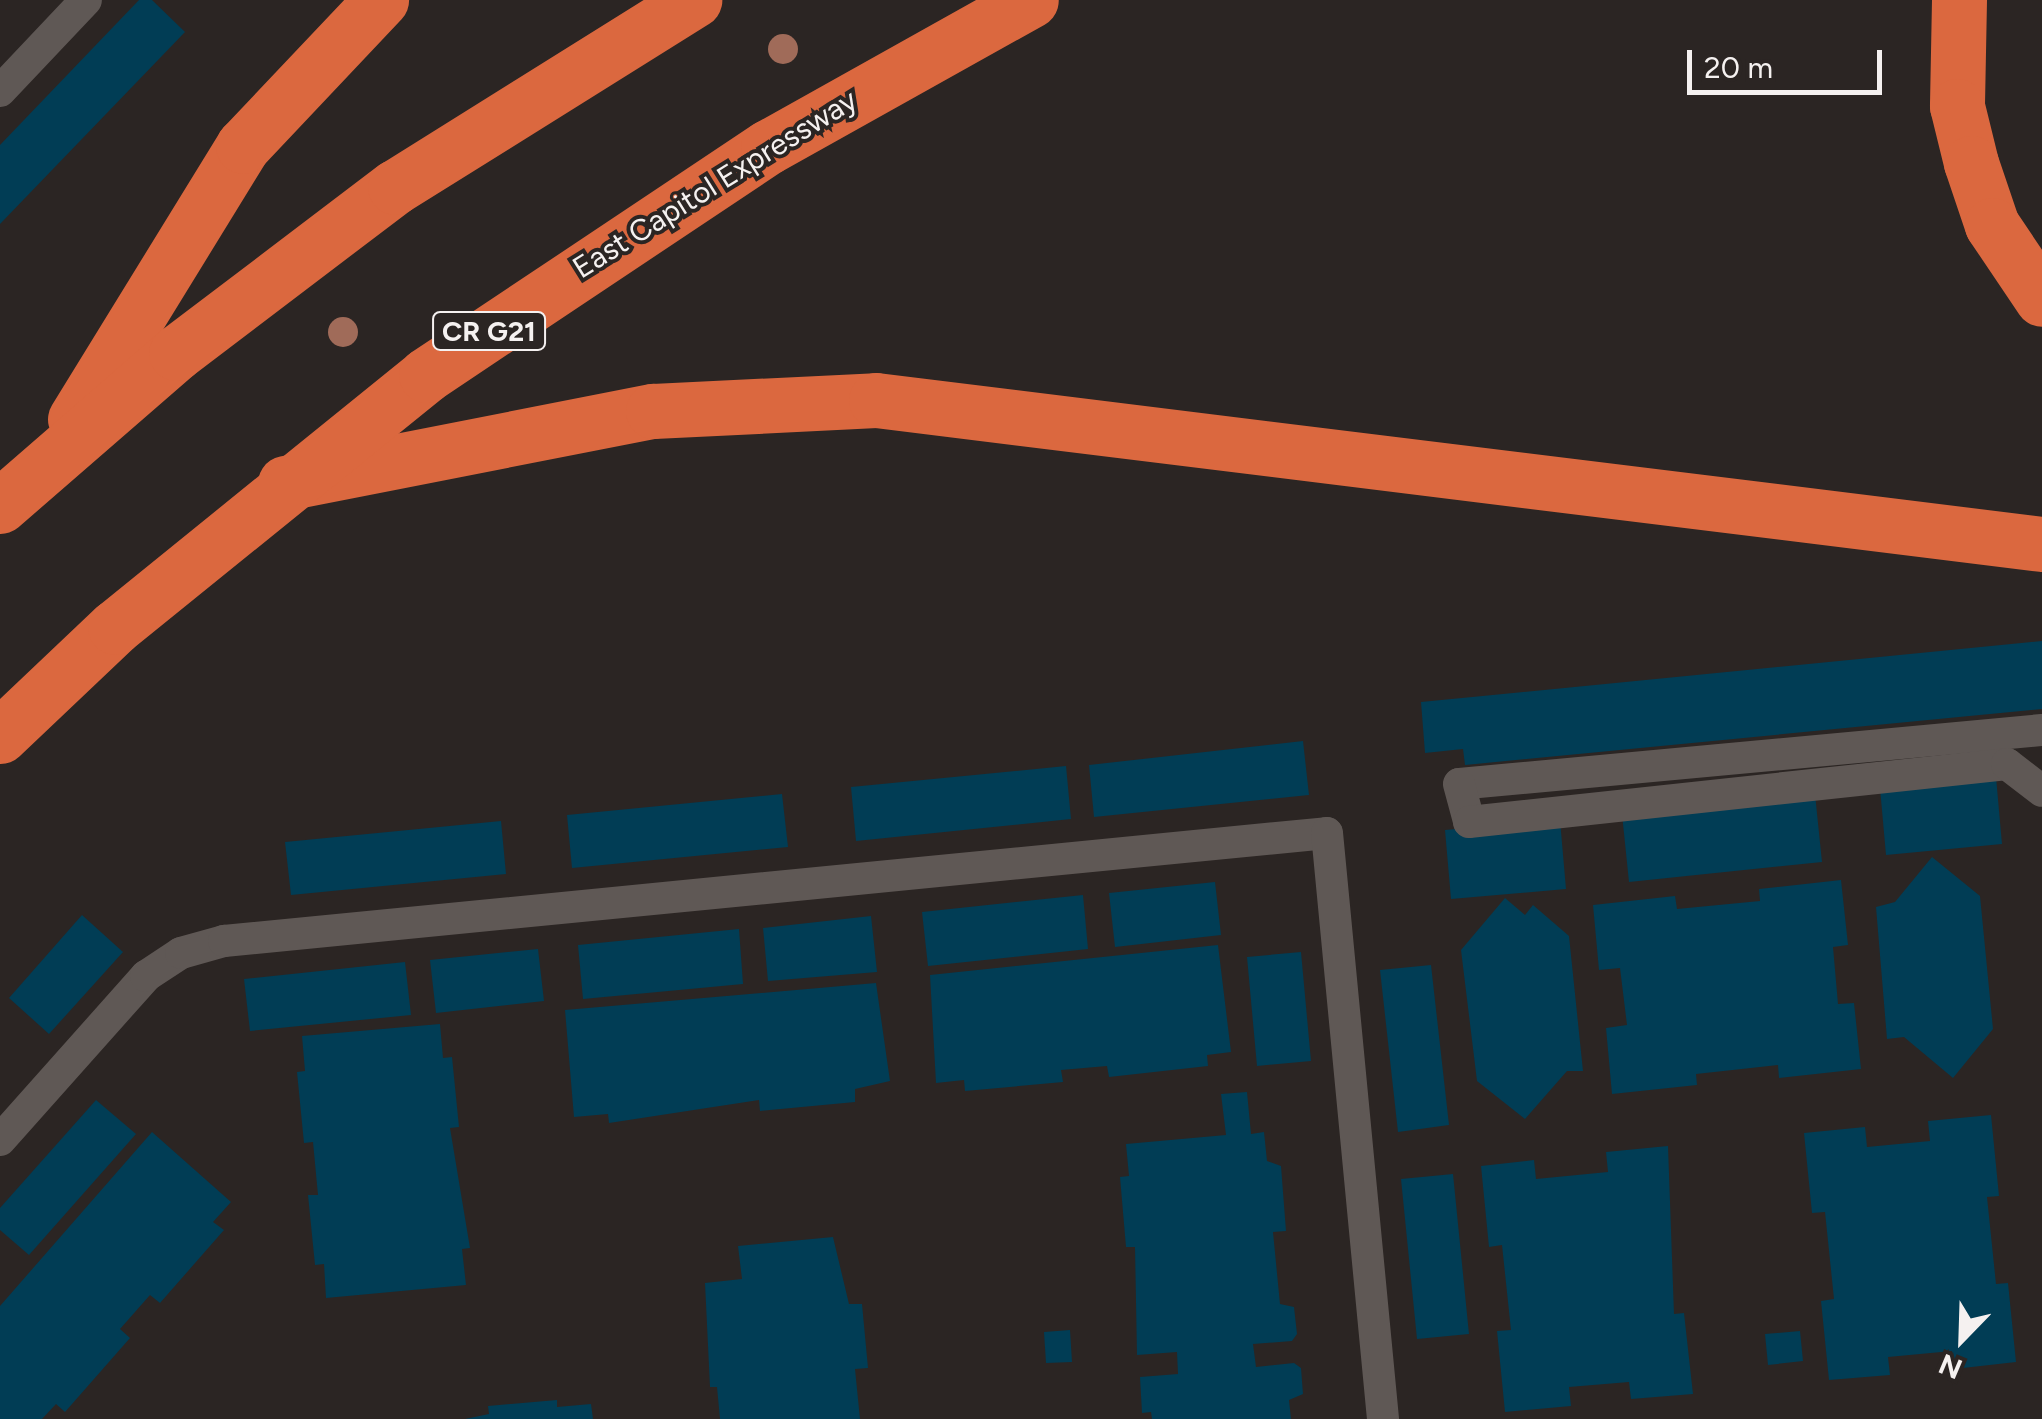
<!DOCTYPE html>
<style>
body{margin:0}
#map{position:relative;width:2042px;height:1419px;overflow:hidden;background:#2b2523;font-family:Figtree,sans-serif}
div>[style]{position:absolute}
.building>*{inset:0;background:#013d55}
.lane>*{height:32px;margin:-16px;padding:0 16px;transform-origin:16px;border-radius:16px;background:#5f5855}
.highway>*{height:55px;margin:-27.5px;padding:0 27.5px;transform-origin:27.5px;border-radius:27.5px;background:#db683f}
.trees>*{width:30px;height:30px;margin:-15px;border-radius:50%;background:#a06b59}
span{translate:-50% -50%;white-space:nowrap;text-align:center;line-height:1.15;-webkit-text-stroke:8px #2b2523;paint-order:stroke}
.shield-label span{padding:2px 8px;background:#2b2523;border:2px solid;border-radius:8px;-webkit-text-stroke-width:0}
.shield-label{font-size:28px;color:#f5f1f0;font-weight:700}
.street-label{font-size:30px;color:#f5f1f0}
.north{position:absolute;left:1912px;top:1289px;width:100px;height:100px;-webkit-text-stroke:8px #2b2523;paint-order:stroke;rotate:203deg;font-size:28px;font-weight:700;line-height:40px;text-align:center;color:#f5f1f0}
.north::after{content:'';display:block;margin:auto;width:35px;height:45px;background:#f5f1f0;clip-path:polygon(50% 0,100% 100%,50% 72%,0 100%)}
.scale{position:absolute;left:1687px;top:50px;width:195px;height:45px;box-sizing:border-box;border:5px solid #f5f1f0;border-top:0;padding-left:12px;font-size:30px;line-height:35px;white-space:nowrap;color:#f5f1f0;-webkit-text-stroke:8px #2b2523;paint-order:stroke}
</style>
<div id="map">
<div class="building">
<div style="clip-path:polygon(139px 0,152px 0,185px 32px,0 224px,0 145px)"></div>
<div style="clip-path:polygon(2042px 641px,2042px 709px,1465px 765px,1463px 749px,1425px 753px,1421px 702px)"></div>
<div style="clip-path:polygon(1303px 741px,1309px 795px,1094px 817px,1089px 765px)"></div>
<div style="clip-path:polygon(1066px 766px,1071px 819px,856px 841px,851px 787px)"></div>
<div style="clip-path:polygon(1996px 777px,2002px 844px,1886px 855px,1880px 788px)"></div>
<div style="clip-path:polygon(782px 794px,788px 847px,572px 868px,567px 815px)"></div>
<div style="clip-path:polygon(1815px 794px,1822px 862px,1629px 882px,1622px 814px)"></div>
<div style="clip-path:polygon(1560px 820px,1566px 889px,1451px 899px,1445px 830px)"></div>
<div style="clip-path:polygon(501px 821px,506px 874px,291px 895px,285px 842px)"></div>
<div style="clip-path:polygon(1932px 857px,1980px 896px,1993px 1029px,1953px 1078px,1904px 1037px,1887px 1039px,1876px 907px,1895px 902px)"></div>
<div style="clip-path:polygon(1841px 880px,1848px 945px,1833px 947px,1838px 1004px,1854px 1003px,1861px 1069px,1779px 1078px,1778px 1065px,1696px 1074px,1697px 1085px,1612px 1094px,1606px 1028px,1627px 1025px,1620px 968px,1599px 970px,1593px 905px,1675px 896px,1677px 909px,1760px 901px,1759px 889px)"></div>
<div style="clip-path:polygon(1215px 882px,1221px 935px,1115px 947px,1109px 893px)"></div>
<div style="clip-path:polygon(1083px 895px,1088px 949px,928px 966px,922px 912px)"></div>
<div style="clip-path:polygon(1505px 898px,1525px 915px,1533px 905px,1569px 936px,1583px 1071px,1567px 1071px,1525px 1119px,1477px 1081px,1461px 950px)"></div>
<div style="clip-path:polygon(82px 915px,123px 952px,49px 1034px,9px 998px)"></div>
<div style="clip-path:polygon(871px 916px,877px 972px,768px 981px,763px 928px)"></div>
<div style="clip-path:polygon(739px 929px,743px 984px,583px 999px,578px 945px)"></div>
<div style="clip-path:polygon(1218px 945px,1231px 1052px,1207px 1055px,1208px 1066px,1109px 1077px,1107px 1066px,1061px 1070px,1063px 1082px,965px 1091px,964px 1080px,936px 1083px,930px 975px)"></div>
<div style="clip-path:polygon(538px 949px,544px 1001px,436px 1013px,430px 960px)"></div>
<div style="clip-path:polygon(1301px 952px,1311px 1061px,1257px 1066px,1247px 957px)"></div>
<div style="clip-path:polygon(405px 962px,411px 1015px,250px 1031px,244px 979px)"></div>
<div style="clip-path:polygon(1431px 965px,1449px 1125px,1398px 1132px,1380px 970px)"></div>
<div style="clip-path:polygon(876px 983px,890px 1081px,855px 1089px,855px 1102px,760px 1111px,759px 1100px,609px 1123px,608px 1114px,574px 1117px,565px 1010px)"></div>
<div style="clip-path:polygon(440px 1024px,443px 1058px,452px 1057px,459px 1127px,450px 1128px,470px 1248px,462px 1249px,466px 1285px,326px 1298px,324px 1264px,315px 1265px,308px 1195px,318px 1195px,313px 1142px,304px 1143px,297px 1072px,305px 1071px,302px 1036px)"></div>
<div style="clip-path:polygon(1247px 1092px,1251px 1134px,1264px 1132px,1267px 1161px,1281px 1166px,1286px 1231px,1273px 1232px,1280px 1304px,1294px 1307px,1297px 1334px,1292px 1341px,1253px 1344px,1256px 1367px,1294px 1363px,1301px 1368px,1303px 1394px,1289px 1400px,1291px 1419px,1152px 1419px,1151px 1412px,1142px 1413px,1140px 1377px,1178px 1374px,1177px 1352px,1137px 1355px,1135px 1247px,1126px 1247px,1120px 1177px,1129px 1176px,1126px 1144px,1226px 1135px,1221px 1094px)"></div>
<div style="clip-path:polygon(96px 1100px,136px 1134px,29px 1255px,0 1230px,0 1208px)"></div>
<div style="clip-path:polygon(1991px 1115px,1999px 1196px,1987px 1197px,1996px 1284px,2008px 1283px,2016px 1362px,1954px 1369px,1952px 1351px,1888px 1357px,1890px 1375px,1829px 1380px,1821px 1301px,1834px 1299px,1825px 1212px,1812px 1213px,1804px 1133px,1865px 1127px,1867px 1147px,1930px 1141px,1928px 1121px)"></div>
<div style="clip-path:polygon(152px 1132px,231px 1202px,213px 1222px,224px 1230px,160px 1303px,150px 1295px,120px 1329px,130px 1338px,65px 1412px,56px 1404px,42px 1419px,0 1419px,0 1306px)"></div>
<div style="clip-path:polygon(1668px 1146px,1674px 1314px,1684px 1313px,1693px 1394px,1631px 1399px,1629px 1382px,1569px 1387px,1571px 1406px,1505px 1412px,1497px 1331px,1511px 1330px,1502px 1245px,1489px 1247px,1481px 1166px,1534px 1160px,1536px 1179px,1608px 1172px,1606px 1152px)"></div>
<div style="clip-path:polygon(1453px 1174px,1469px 1334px,1417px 1339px,1401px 1179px)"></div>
<div style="clip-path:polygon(833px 1237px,849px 1304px,862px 1304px,868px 1368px,855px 1369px,860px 1419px,720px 1419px,717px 1387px,710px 1387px,705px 1283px,742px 1279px,738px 1246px)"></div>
<div style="clip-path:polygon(1070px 1330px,1072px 1362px,1046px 1363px,1044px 1332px)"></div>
<div style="clip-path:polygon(1800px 1331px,1803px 1361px,1768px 1365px,1765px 1334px)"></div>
<div style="clip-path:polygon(557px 1400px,557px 1407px,591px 1404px,593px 1419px,465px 1419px,489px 1414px,488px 1406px)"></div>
</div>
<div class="lane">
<div style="left:0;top:91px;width:125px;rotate:-46.6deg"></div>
<div style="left:2042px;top:730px;width:585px;rotate:174.71deg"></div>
<div style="left:1459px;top:784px;width:39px;rotate:75deg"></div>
<div style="left:1469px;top:822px;width:541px;rotate:-6.15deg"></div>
<div style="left:2007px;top:764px;width:44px;rotate:37.6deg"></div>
<div style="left:0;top:1140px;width:220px;rotate:-48.3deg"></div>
<div style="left:146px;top:976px;width:42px;rotate:-33.3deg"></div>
<div style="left:181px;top:953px;width:45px;rotate:-15.6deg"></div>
<div style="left:224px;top:941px;width:1108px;rotate:-5.59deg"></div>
<div style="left:1327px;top:833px;width:589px;rotate:84.54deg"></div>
</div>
<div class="highway">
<div style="left:1959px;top:0;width:106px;rotate:91.1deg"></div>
<div style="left:1957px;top:106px;width:59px;rotate:76.2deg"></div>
<div style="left:1971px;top:163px;width:65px;rotate:71.3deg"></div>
<div style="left:1992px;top:225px;width:89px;rotate:56deg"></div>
<div style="left:75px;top:419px;width:321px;rotate:-58.4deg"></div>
<div style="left:243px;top:146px;width:201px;rotate:-46.6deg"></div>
<div style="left:285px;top:483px;width:375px;rotate:-11.1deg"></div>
<div style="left:653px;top:411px;width:223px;rotate:-2.8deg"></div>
<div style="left:876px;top:400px;width:1175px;rotate:7.04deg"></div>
<div style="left:0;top:506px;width:233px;rotate:-41deg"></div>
<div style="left:176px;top:353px;width:275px;rotate:-37.2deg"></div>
<div style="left:395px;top:187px;width:353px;rotate:-32deg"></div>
<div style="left:0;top:736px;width:158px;rotate:-43.5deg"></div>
<div style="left:115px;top:627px;width:400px;rotate:-39deg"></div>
<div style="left:426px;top:375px;width:411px;rotate:-33.7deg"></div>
<div style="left:768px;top:147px;width:301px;rotate:-29.2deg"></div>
</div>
<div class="trees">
<div style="left:783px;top:49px"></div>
<div style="left:343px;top:332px"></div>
</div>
<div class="shield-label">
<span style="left:489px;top:331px">CR G21</span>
</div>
<div class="street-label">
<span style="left:715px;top:184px;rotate:-32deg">East Capitol Expressway</span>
</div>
<div class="north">N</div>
<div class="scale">20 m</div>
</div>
